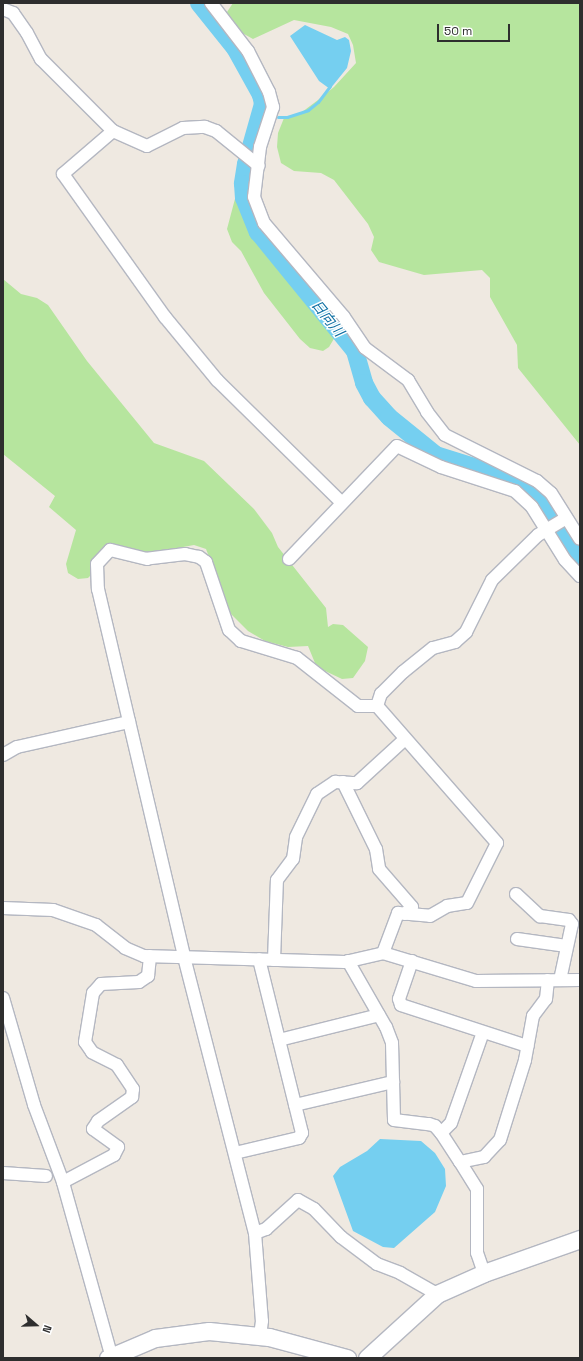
<!DOCTYPE html>
<meta charset="utf-8">
<style>
body{margin:0}
#map{position:relative;width:583px;height:1361px;overflow:hidden;background:#efe9e1;font-family:"Space Grotesk","Noto Sans JP",sans-serif}
div>[style]{position:absolute}
.green>*{inset:0;background:#b6e59e}
.water>*{inset:0;background:#75cff0}
.stream>*{height:3px;margin:-1.5px;padding:0 1.5px;transform-origin:1.5px;border-radius:1.5px;background:#75cff0}
.river>*{height:18px;margin:-9px;padding:0 9px;transform-origin:9px;border-radius:9px;background:#75cff0}
.roads{filter:drop-shadow(1px 0 #b4b7c1) drop-shadow(-1px 0 #b4b7c1) drop-shadow(0 1px #b4b7c1) drop-shadow(0 -1px #b4b7c1)}
.street>*{height:12px;margin:-6px;padding:0 6px;transform-origin:6px;border-radius:6px;background:#fff}
.secondary>*{height:17px;margin:-8.5px;padding:0 8.5px;transform-origin:8.5px;border-radius:8.5px;background:#fff}
span{translate:-50% -50%;white-space:nowrap;text-align:center;line-height:1.15;-webkit-text-stroke:3px #fff;paint-order:stroke}
.water-label{font-size:14px;color:#0d6fa3;font-style:italic}
.frame{position:absolute;inset:0;border:4px solid #2e2e2e;pointer-events:none}
.north{position:absolute;left:16px;top:1305px;width:40px;height:40px;-webkit-text-stroke:3px #fff;paint-order:stroke;rotate:110deg;font-size:11px;font-weight:700;line-height:16px;text-align:center;color:#2e2e2e}
.north::after{content:'';display:block;margin:auto;width:14px;height:18px;background:#2e2e2e;clip-path:polygon(50% 0,100% 100%,50% 72%,0 100%)}
.scale{position:absolute;left:437px;top:24px;width:73px;height:18px;box-sizing:border-box;border:2px solid #2e2e2e;border-top:0;padding-left:5px;font-size:12px;line-height:14px;white-space:nowrap;color:#2e2e2e;-webkit-text-stroke:3px #fff;paint-order:stroke}
</style>
<div id="map">
<div class="green">
<div style="clip-path:polygon(233px 3px,580px 3px,580px 445px,518px 368px,517px 345px,490px 297px,490px 278px,482px 270px,424px 275px,379px 262px,371px 250px,374px 237px,368px 224px,334px 180px,321px 173px,294px 171px,281px 163px,277px 147px,278px 133px,284px 118px,298px 115px,318px 100px,334px 87px,356px 63px,353px 45px,348px 34px,331px 27px,294px 20px,253px 39px,235px 29px,227px 12px)"></div>
<div style="clip-path:polygon(236px 195px,254px 230px,311px 298px,331px 327px,335px 337px,329px 347px,323px 351px,310px 348px,300px 339px,264px 293px,241px 251px,232px 242px,227px 229px)"></div>
<div style="clip-path:polygon(3px 279px,21px 294px,37px 298px,48px 305px,87px 361px,154px 443px,204px 461px,254px 509px,272px 533px,278px 547px,326px 608px,328px 627px,333px 624px,343px 625px,368px 647px,365px 661px,353px 678px,342px 679px,323px 670px,315px 663px,308px 646px,288px 647px,265px 641px,248px 631px,231px 614px,206px 549px,194px 545px,145px 554px,120px 546px,88px 578px,78px 579px,68px 573px,66px 564px,76px 530px,49px 507px,55px 496px,3px 454px)"></div>
</div>
<div class="water">
<div style="clip-path:polygon(305px 25px,337px 40px,345px 37px,349px 40px,351px 51px,347px 68px,330px 89px,319px 81px,290px 36px)"></div>
<div style="clip-path:polygon(380px 1139px,421px 1141px,435px 1153px,445px 1169px,446px 1186px,435px 1212px,394px 1248px,383px 1247px,353px 1231px,333px 1176px,340px 1167px,367px 1151px)"></div>
</div>
<div class="stream">
<div style="left:278px;top:117px;width:9px"></div>
<div style="left:287px;top:117px;width:22px;rotate:-18deg"></div>
<div style="left:308px;top:110px;width:13px;rotate:-39deg"></div>
<div style="left:318px;top:102px;width:20px;rotate:-53deg"></div>
</div>
<div class="river">
<div style="left:199px;top:3px;width:58px;rotate:51.3deg"></div>
<div style="left:235px;top:48px;width:54px;rotate:61deg"></div>
<div style="left:261px;top:95px;width:9px;rotate:77deg"></div>
<div style="left:263px;top:104px;width:62px;rotate:105.8deg"></div>
<div style="left:246px;top:164px;width:20px;rotate:99deg"></div>
<div style="left:243px;top:184px;width:14px;rotate:86deg"></div>
<div style="left:244px;top:198px;width:37px;rotate:68deg"></div>
<div style="left:258px;top:232px;width:154px;rotate:50.8deg"></div>
<div style="left:355px;top:351px;width:33px;rotate:74deg"></div>
<div style="left:364px;top:383px;width:17px;rotate:62deg"></div>
<div style="left:372px;top:398px;width:25px;rotate:48deg"></div>
<div style="left:389px;top:417px;width:60px;rotate:39deg"></div>
<div style="left:436px;top:455px;width:87px;rotate:17.4deg"></div>
<div style="left:519px;top:481px;width:18px;rotate:38deg"></div>
<div style="left:533px;top:492px;width:81px;rotate:54.5deg"></div>
</div>
<div class="roads">
<div class="street">
<div style="left:211px;top:3px;width:61px;rotate:52.4deg"></div>
<div style="left:248px;top:51px;width:46px;rotate:62.9deg"></div>
<div style="left:269px;top:92px;width:16px;rotate:75deg"></div>
<div style="left:273px;top:107px;width:42px;rotate:108deg"></div>
<div style="left:260px;top:147px;width:50px;rotate:96.8deg"></div>
<div style="left:254px;top:197px;width:28px;rotate:69deg"></div>
<div style="left:264px;top:223px;width:123px;rotate:49.6deg"></div>
<div style="left:344px;top:317px;width:37px;rotate:56deg"></div>
<div style="left:365px;top:348px;width:54px;rotate:36.7deg"></div>
<div style="left:408px;top:380px;width:37px;rotate:59deg"></div>
<div style="left:427px;top:412px;width:29px;rotate:52deg"></div>
<div style="left:445px;top:435px;width:103px;rotate:26.6deg"></div>
<div style="left:537px;top:481px;width:18px;rotate:41deg"></div>
<div style="left:551px;top:493px;width:54px;rotate:57.8deg"></div>
<div style="left:3px;top:9px;width:11px;rotate:22deg"></div>
<div style="left:13px;top:13px;width:24px;rotate:55deg"></div>
<div style="left:27px;top:33px;width:30px;rotate:62deg"></div>
<div style="left:41px;top:59px;width:102px;rotate:45deg"></div>
<div style="left:113px;top:131px;width:37px;rotate:24deg"></div>
<div style="left:147px;top:146px;width:40px;rotate:-26.6deg"></div>
<div style="left:183px;top:128px;width:22px;rotate:-3deg"></div>
<div style="left:205px;top:127px;width:12px;rotate:20deg"></div>
<div style="left:216px;top:131px;width:55px;rotate:39.1deg"></div>
<div style="left:113px;top:131px;width:66px;rotate:139.3deg"></div>
<div style="left:63px;top:174px;width:176px;rotate:54.5deg"></div>
<div style="left:165px;top:317px;width:82px;rotate:50.5deg"></div>
<div style="left:217px;top:380px;width:175px;rotate:44.5deg"></div>
<div style="left:289px;top:559px;width:156px;rotate:-46.3deg"></div>
<div style="left:397px;top:446px;width:49px;rotate:25.5deg"></div>
<div style="left:441px;top:467px;width:78px;rotate:18deg"></div>
<div style="left:515px;top:491px;width:23px;rotate:43deg"></div>
<div style="left:532px;top:507px;width:62px;rotate:58.1deg"></div>
<div style="left:565px;top:560px;width:22px;rotate:47deg"></div>
<div style="left:377px;top:706px;width:19px;rotate:180deg"></div>
<div style="left:358px;top:706px;width:78px;rotate:-141.8deg"></div>
<div style="left:297px;top:658px;width:59px;rotate:-163.1deg"></div>
<div style="left:241px;top:641px;width:16px;rotate:-137deg"></div>
<div style="left:229px;top:630px;width:72px;rotate:-108.7deg"></div>
<div style="left:206px;top:562px;width:9px;rotate:-144deg"></div>
<div style="left:199px;top:557px;width:14px;rotate:-168deg"></div>
<div style="left:185px;top:554px;width:38px;rotate:173deg"></div>
<div style="left:147px;top:559px;width:38px;rotate:-166deg"></div>
<div style="left:110px;top:550px;width:19px;rotate:133deg"></div>
<div style="left:97px;top:564px;width:25px;rotate:88deg"></div>
<div style="left:98px;top:589px;width:378px;rotate:76.8deg"></div>
<div style="left:184px;top:957px;width:285px;rotate:75.6deg"></div>
<div style="left:255px;top:1233px;width:12px;rotate:-20deg"></div>
<div style="left:266px;top:1229px;width:43px;rotate:-42.2deg"></div>
<div style="left:298px;top:1200px;width:18px;rotate:29deg"></div>
<div style="left:314px;top:1209px;width:39px;rotate:46deg"></div>
<div style="left:341px;top:1237px;width:45px;rotate:36.9deg"></div>
<div style="left:377px;top:1264px;width:25px;rotate:21deg"></div>
<div style="left:400px;top:1273px;width:43px;rotate:29.6deg"></div>
<div style="left:3px;top:755px;width:16px;rotate:-30deg"></div>
<div style="left:17px;top:747px;width:115px;rotate:-12.6deg"></div>
<div style="left:343px;top:782px;width:75px;rotate:63.8deg"></div>
<div style="left:376px;top:849px;width:20px;rotate:81deg"></div>
<div style="left:379px;top:869px;width:50px;rotate:49deg"></div>
<div style="left:412px;top:907px;width:10px;rotate:135deg"></div>
<div style="left:516px;top:894px;width:33px;rotate:43deg"></div>
<div style="left:540px;top:916px;width:29px;rotate:8deg"></div>
<div style="left:569px;top:920px;width:5px;rotate:53deg"></div>
<div style="left:572px;top:924px;width:57px;rotate:102.1deg"></div>
<div style="left:3px;top:908px;width:50px;rotate:2.3deg"></div>
<div style="left:53px;top:910px;width:46px;rotate:19.2deg"></div>
<div style="left:96px;top:925px;width:37px;rotate:38deg"></div>
<div style="left:125px;top:948px;width:21px;rotate:23deg"></div>
<div style="left:144px;top:956px;width:201px;rotate:1.7deg"></div>
<div style="left:345px;top:962px;width:39px;rotate:-13deg"></div>
<div style="left:383px;top:953px;width:97px;rotate:16.8deg"></div>
<div style="left:476px;top:981px;width:104px;rotate:-0.6deg"></div>
<div style="left:517px;top:939px;width:50px;rotate:8deg"></div>
<div style="left:383px;top:953px;width:43px;rotate:-69.4deg"></div>
<div style="left:398px;top:913px;width:32px;rotate:5deg"></div>
<div style="left:430px;top:916px;width:20px;rotate:-30deg"></div>
<div style="left:447px;top:906px;width:20px;rotate:-9deg"></div>
<div style="left:467px;top:903px;width:67px;rotate:-63.4deg"></div>
<div style="left:497px;top:843px;width:182px;rotate:-131.2deg"></div>
<div style="left:377px;top:706px;width:13px;rotate:-72deg"></div>
<div style="left:381px;top:694px;width:31px;rotate:-45deg"></div>
<div style="left:403px;top:672px;width:38px;rotate:-39deg"></div>
<div style="left:433px;top:648px;width:23px;rotate:-15deg"></div>
<div style="left:455px;top:642px;width:15px;rotate:-42deg"></div>
<div style="left:466px;top:632px;width:58px;rotate:-63.4deg"></div>
<div style="left:492px;top:580px;width:64px;rotate:-44.4deg"></div>
<div style="left:538px;top:535px;width:33px;rotate:-31deg"></div>
<div style="left:274px;top:960px;width:80px;rotate:-87.9deg"></div>
<div style="left:277px;top:880px;width:26px;rotate:-53deg"></div>
<div style="left:293px;top:859px;width:22px;rotate:-82deg"></div>
<div style="left:296px;top:837px;width:48px;rotate:-64deg"></div>
<div style="left:317px;top:794px;width:22px;rotate:-34deg"></div>
<div style="left:335px;top:782px;width:22px;rotate:3deg"></div>
<div style="left:357px;top:783px;width:65px;rotate:-42.5deg"></div>
<div style="left:348px;top:961px;width:76px;rotate:60.1deg"></div>
<div style="left:386px;top:1027px;width:17px;rotate:69deg"></div>
<div style="left:392px;top:1043px;width:77px;rotate:88.5deg"></div>
<div style="left:394px;top:1120px;width:35px;rotate:7deg"></div>
<div style="left:429px;top:1124px;width:6px;rotate:18deg"></div>
<div style="left:435px;top:1126px;width:9px;rotate:49deg"></div>
<div style="left:412px;top:961px;width:40px;rotate:108.9deg"></div>
<div style="left:399px;top:999px;width:6px;rotate:72deg"></div>
<div style="left:401px;top:1005px;width:133px;rotate:18deg"></div>
<div style="left:3px;top:998px;width:111px;rotate:73.8deg"></div>
<div style="left:34px;top:1105px;width:82px;rotate:69.4deg"></div>
<div style="left:279px;top:1040px;width:103px;rotate:-14deg"></div>
<div style="left:295px;top:1105px;width:101px;rotate:-13.2deg"></div>
<div style="left:235px;top:1153px;width:66px;rotate:-13.2deg"></div>
<div style="left:299px;top:1138px;width:6px;rotate:-59deg"></div>
<div style="left:302px;top:1133px;width:179px;rotate:-103.9deg"></div>
<div style="left:460px;top:1162px;width:35px;rotate:-123deg"></div>
<div style="left:441px;top:1133px;width:14px;rotate:-45deg"></div>
<div style="left:451px;top:1123px;width:96px;rotate:-70.6deg"></div>
<div style="left:3px;top:1173px;width:43px;rotate:4deg"></div>
<div style="left:255px;top:1233px;width:88px;rotate:85.5deg"></div>
<div style="left:262px;top:1321px;width:14px;rotate:98deg"></div>
<div style="left:484px;top:1273px;width:21px;rotate:-109deg"></div>
<div style="left:477px;top:1253px;width:64px;rotate:-90deg"></div>
<div style="left:477px;top:1189px;width:32px;rotate:-122deg"></div>
<div style="left:460px;top:1162px;width:25px;rotate:-12deg"></div>
<div style="left:484px;top:1157px;width:23px;rotate:-47deg"></div>
<div style="left:500px;top:1140px;width:84px;rotate:-72.6deg"></div>
<div style="left:525px;top:1060px;width:45px;rotate:-79.7deg"></div>
<div style="left:533px;top:1016px;width:21px;rotate:-53deg"></div>
<div style="left:546px;top:999px;width:19px;rotate:-84deg"></div>
<div style="left:112px;top:1358px;width:183px;rotate:-105.6deg"></div>
<div style="left:63px;top:1182px;width:58px;rotate:-27.9deg"></div>
<div style="left:114px;top:1155px;width:9px;rotate:-63deg"></div>
<div style="left:118px;top:1147px;width:31px;rotate:-144deg"></div>
<div style="left:93px;top:1129px;width:9px;rotate:-58deg"></div>
<div style="left:98px;top:1121px;width:42px;rotate:-35.2deg"></div>
<div style="left:132px;top:1097px;width:8px;rotate:-83deg"></div>
<div style="left:133px;top:1089px;width:29px;rotate:-124deg"></div>
<div style="left:117px;top:1065px;width:28px;rotate:-153deg"></div>
<div style="left:92px;top:1052px;width:12px;rotate:-125deg"></div>
<div style="left:85px;top:1042px;width:50px;rotate:-80.7deg"></div>
<div style="left:93px;top:993px;width:12px;rotate:-48deg"></div>
<div style="left:101px;top:984px;width:38px;rotate:-3deg"></div>
<div style="left:139px;top:982px;width:11px;rotate:-34deg"></div>
<div style="left:148px;top:976px;width:20px;rotate:-84deg"></div>
</div>
<div class="secondary">
<div style="left:108px;top:1358px;width:51px;rotate:-23.1deg"></div>
<div style="left:155px;top:1338px;width:54px;rotate:-7.4deg"></div>
<div style="left:209px;top:1331px;width:60px;rotate:5.7deg"></div>
<div style="left:269px;top:1337px;width:81px;rotate:15.1deg"></div>
<div style="left:367px;top:1358px;width:95px;rotate:-42.4deg"></div>
<div style="left:437px;top:1294px;width:51px;rotate:-24.1deg"></div>
<div style="left:484px;top:1273px;width:102px;rotate:-19.5deg"></div>
</div>
</div>
<div class="water-label">
<span style="left:328px;top:318px;rotate:51deg">日向川</span>
</div>
<div class="frame"></div>
<div class="north">N</div>
<div class="scale">50 m</div>
</div>
